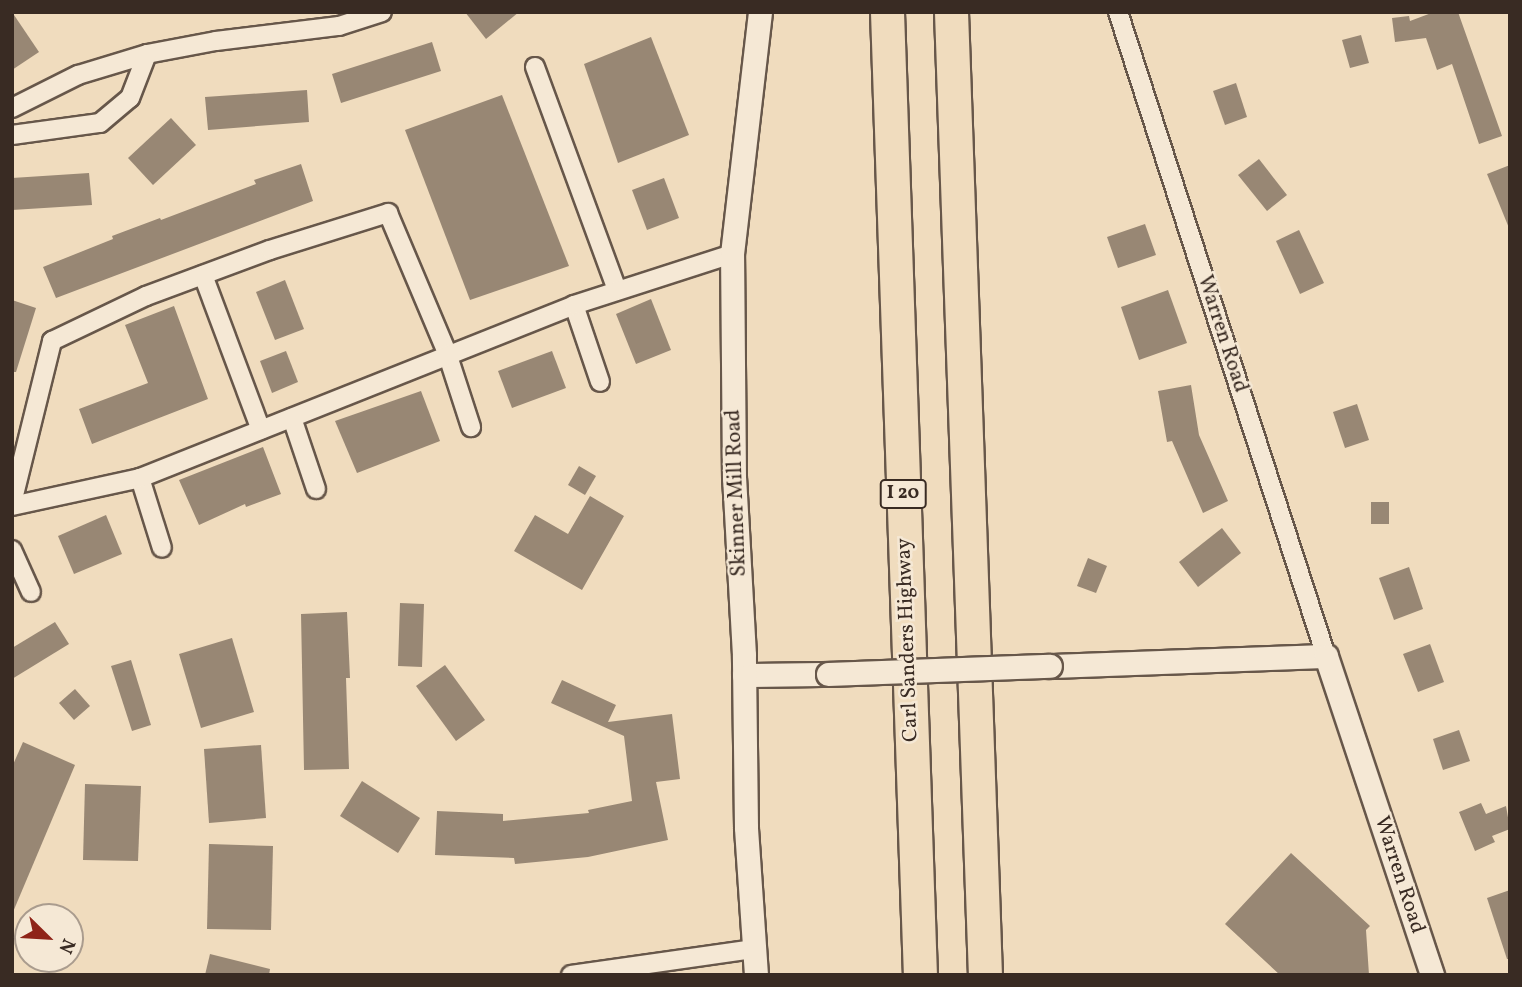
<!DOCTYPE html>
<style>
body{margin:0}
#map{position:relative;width:1522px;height:987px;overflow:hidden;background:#f0dcbe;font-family:Vollkorn,serif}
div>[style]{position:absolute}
.building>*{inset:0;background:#988774}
.roads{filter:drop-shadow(2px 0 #67574a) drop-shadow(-2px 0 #67574a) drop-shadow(0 2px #67574a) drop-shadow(0 -2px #67574a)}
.minor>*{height:18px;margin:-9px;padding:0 9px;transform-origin:9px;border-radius:9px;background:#f5e8d5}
.tertiary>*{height:23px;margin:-11.5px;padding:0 11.5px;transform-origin:11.5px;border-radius:11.5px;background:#f5e8d5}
.motorway>*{height:33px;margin:-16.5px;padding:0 16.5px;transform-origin:16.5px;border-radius:16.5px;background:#f0dcbe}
.bridges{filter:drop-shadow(2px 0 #67574a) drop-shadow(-2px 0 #67574a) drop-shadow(0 2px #67574a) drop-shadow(0 -2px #67574a)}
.tertiary-bridge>*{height:23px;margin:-11.5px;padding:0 11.5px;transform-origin:11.5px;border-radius:11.5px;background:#f5e8d5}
span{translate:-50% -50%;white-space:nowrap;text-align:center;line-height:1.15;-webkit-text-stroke:5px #f5e8d5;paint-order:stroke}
.shield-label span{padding:2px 5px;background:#f5e8d5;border:2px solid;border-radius:5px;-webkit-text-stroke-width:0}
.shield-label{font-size:19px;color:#392b23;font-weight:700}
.street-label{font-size:21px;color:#392b23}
.frame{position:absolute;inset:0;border:14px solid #392b23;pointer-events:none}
.north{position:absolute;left:14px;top:903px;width:70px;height:70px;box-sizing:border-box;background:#f5e8d5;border:2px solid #aa9c8e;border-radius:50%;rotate:114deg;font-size:19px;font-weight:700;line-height:28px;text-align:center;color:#392b23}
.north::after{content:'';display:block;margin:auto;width:24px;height:32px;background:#8f2418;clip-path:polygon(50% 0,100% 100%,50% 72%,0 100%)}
</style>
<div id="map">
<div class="building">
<div style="clip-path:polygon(12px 12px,39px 52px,12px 70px)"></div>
<div style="clip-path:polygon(465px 12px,519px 12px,486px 39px)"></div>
<div style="clip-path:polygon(1434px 12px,1458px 12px,1502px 136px,1479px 144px,1452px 64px,1437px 70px,1426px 38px,1395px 42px,1392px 18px,1409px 16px,1410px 21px)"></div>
<div style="clip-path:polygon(1361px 35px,1369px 63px,1350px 68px,1342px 40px)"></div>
<div style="clip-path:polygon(651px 37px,689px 135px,618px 163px,584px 64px)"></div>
<div style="clip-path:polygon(432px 42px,441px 71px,341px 103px,332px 74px)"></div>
<div style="clip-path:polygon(1236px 83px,1247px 117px,1225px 125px,1213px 91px)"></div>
<div style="clip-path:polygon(307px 90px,309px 122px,208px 130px,205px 97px)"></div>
<div style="clip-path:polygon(502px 95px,569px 266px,470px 300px,405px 130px)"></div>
<div style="clip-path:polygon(171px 118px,196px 145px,153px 185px,128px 158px)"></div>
<div style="clip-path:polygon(1259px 159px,1287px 195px,1267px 211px,1238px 175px)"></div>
<div style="clip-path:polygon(301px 164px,313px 201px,56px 298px,43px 267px,113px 239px,112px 236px,160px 218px,161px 220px,256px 184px,254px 180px)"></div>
<div style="clip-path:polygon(1510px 165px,1510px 228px,1509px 228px,1487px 174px)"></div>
<div style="clip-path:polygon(89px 173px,92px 205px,12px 210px,12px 178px)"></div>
<div style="clip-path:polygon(664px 178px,679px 218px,647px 230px,632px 190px)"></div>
<div style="clip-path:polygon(1145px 224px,1156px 255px,1118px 268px,1107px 237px)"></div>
<div style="clip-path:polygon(1299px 230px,1324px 283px,1300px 294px,1276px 241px)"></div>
<div style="clip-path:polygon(285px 280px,304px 329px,275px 340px,256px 292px)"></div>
<div style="clip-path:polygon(1168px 290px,1187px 343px,1139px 360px,1121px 307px)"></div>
<div style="clip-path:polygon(651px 299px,671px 350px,636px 364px,616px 314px)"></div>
<div style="clip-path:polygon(12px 300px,36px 308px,16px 372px,12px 372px)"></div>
<div style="clip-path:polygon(174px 306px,208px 399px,92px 444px,79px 409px,148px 383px,125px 325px)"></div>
<div style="clip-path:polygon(286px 351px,298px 382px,272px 393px,260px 361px)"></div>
<div style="clip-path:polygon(552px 351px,566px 388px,512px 408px,498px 371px)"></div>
<div style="clip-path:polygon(1191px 385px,1199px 435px,1228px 501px,1203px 513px,1172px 441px,1167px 442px,1158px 391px)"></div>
<div style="clip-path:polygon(421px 391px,440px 441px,357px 473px,335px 421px)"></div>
<div style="clip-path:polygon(1357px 404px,1369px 440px,1345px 448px,1333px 412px)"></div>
<div style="clip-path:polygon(263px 447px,281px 494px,246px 507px,245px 504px,199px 525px,179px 480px)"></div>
<div style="clip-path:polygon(579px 466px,596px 476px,585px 495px,568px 485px)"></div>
<div style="clip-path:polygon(590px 496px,624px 516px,582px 590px,514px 551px,535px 515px,568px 534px)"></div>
<div style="clip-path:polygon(1371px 502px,1389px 502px,1389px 524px,1371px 524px)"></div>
<div style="clip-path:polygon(106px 515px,122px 554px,74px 574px,58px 536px)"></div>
<div style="clip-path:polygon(1222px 528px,1241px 553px,1198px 587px,1179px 562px)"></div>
<div style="clip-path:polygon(1088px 558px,1107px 566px,1096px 593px,1077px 586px)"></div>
<div style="clip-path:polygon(1409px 567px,1423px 609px,1394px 620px,1379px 578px)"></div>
<div style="clip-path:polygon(400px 603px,424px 604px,422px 667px,398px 666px)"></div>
<div style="clip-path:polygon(347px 612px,350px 678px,346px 678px,349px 769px,304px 770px,301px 614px)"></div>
<div style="clip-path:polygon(55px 622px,69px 644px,12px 679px,12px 648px)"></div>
<div style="clip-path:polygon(232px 638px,254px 712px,201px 728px,179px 654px)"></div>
<div style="clip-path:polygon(1430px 644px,1444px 682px,1418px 692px,1403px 654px)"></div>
<div style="clip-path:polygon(131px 660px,151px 725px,132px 731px,111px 666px)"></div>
<div style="clip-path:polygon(445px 665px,485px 720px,456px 741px,416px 686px)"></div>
<div style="clip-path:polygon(562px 680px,616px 705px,608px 722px,672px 714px,680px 779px,656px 782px,668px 840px,588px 857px,515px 864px,514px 858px,435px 855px,437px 811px,503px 814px,503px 821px,589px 813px,588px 810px,632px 801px,624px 736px,551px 703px)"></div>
<div style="clip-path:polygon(75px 689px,90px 706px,74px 720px,59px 703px)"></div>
<div style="clip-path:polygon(1459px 730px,1470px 761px,1443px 770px,1433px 739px)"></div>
<div style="clip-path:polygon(23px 742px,75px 765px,13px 912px,12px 767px)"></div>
<div style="clip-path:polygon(261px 745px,266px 818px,209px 823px,204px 749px)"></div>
<div style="clip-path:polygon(362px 781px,420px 818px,398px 853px,340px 816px)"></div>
<div style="clip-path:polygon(85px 784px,141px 786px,138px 861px,83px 860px)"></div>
<div style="clip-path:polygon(1481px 803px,1486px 814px,1506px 806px,1510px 829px,1492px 836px,1495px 842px,1475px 851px,1459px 812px)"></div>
<div style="clip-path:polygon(209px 844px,273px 846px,271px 930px,207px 929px)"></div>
<div style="clip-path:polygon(1291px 853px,1370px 926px,1366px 930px,1369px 975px,1280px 975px,1225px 924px)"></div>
<div style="clip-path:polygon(1510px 890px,1510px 959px,1507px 959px,1487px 898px)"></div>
<div style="clip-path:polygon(210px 954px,270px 969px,269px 975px,205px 975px)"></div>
</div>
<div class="roads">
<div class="minor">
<div style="left:1118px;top:12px;width:677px;rotate:72.1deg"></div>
<div style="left:535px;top:67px;width:238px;rotate:69.8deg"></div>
<div style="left:12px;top:108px;width:74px;rotate:-26.6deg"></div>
<div style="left:78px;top:75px;width:72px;rotate:-16.9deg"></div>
<div style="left:147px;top:54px;width:70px;rotate:-10.7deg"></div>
<div style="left:216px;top:41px;width:124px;rotate:-7deg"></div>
<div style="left:339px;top:26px;width:45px;rotate:-18deg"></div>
<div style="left:12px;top:135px;width:89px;rotate:-7.8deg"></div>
<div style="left:100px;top:123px;width:39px;rotate:-40deg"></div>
<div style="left:130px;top:98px;width:47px;rotate:-68.9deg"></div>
<div style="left:203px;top:275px;width:165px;rotate:69.5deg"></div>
<div style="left:574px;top:305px;width:81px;rotate:71.3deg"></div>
<div style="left:292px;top:418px;width:75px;rotate:71.3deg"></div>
<div style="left:140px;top:478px;width:73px;rotate:72.6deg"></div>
<div style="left:12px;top:503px;width:167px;rotate:-76.1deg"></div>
<div style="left:52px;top:341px;width:104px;rotate:-25.6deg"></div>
<div style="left:146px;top:296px;width:132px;rotate:-20.4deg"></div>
<div style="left:270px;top:250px;width:124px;rotate:-17.4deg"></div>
<div style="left:388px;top:213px;width:152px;rotate:67.1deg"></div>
<div style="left:447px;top:353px;width:78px;rotate:72deg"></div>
<div style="left:12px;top:506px;width:131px;rotate:-12.3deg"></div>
<div style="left:140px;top:478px;width:467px;rotate:-21.7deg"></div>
<div style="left:574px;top:305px;width:166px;rotate:-17.9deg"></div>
<div style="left:12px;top:550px;width:46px;rotate:65.7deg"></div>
<div style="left:571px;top:975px;width:185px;rotate:-8.1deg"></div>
</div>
<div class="tertiary">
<div style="left:1050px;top:666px;width:276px;rotate:-2.1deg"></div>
<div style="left:1326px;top:656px;width:336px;rotate:71.6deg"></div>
<div style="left:744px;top:675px;width:84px;rotate:-0.7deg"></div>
<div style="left:756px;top:975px;width:148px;rotate:-93.9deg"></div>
<div style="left:746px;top:827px;width:172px;rotate:-90.7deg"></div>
<div style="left:744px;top:655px;width:177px;rotate:-93.2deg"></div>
<div style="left:734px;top:478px;width:224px;rotate:-90.5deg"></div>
<div style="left:732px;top:254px;width:244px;rotate:-83.4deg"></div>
</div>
<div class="motorway">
<div style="left:887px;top:12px;width:964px;rotate:88.04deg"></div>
<div style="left:951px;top:12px;width:964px;rotate:87.98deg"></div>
</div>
</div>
<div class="bridges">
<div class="tertiary-bridge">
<div style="left:828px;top:674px;width:222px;rotate:-2.1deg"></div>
</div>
</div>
<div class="shield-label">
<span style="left:903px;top:494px">I 20</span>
</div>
<div class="street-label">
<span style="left:1222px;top:334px;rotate:72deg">Warren Road</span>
<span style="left:737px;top:493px;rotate:-92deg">Skinner Mill Road</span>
<span style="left:908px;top:640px;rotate:-92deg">Carl Sanders Highway</span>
<span style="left:1399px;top:875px;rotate:72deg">Warren Road</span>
</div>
<div class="frame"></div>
<div class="north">N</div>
</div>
